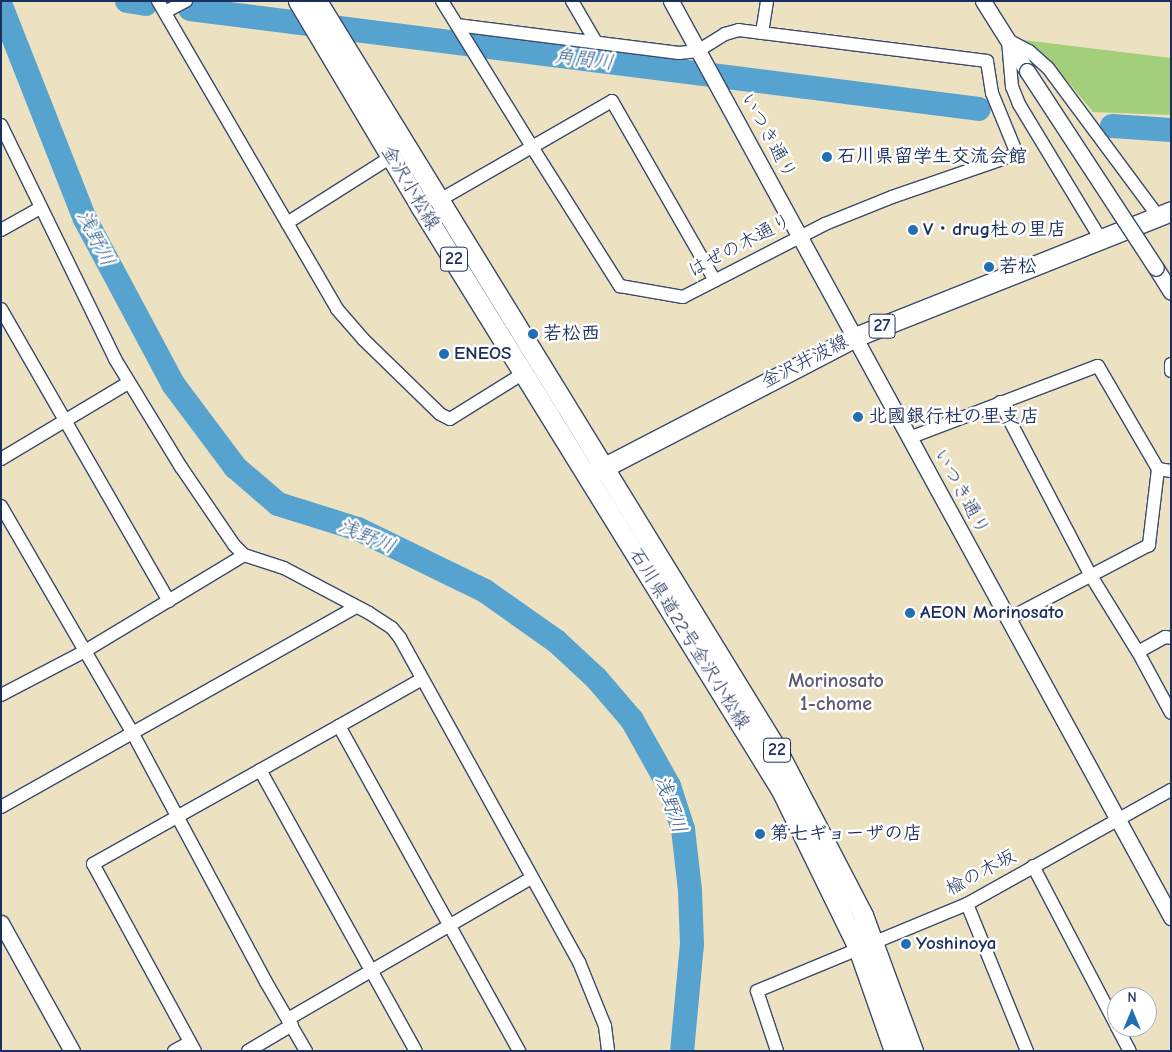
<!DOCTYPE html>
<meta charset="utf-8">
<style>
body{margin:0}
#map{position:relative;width:1172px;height:1052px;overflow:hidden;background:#ece1c0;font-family:"Comic Neue","Klee One",sans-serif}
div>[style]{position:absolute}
.green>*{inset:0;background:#a3ce7a}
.river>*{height:24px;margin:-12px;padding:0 12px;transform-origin:12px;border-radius:12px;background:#56a3cf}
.roads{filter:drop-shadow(1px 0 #3a4a6d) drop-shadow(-1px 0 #3a4a6d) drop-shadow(0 1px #3a4a6d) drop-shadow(0 -1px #3a4a6d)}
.minor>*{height:12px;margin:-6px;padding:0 6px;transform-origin:6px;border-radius:6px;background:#fff}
.tertiary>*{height:15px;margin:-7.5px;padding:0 7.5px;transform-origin:7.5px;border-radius:7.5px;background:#fff}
.primary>*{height:19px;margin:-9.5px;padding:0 9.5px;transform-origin:9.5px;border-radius:9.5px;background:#fff}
.bridges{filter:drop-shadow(1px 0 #3a4a6d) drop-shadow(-1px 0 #3a4a6d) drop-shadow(0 1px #3a4a6d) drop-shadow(0 -1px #3a4a6d)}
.tertiary-bridge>*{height:15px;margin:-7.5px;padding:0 7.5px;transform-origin:7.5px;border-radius:7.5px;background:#fff}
.dots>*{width:14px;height:14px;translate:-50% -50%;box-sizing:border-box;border:2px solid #fff;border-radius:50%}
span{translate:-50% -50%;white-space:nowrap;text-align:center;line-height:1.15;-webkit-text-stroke:5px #fff;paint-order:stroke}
.shield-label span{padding:1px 4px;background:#fff;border:1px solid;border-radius:4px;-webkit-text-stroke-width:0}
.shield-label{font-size:18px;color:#1b2f5e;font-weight:700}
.street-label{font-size:19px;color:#1b2f5e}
.poi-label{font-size:19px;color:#1b2f5e;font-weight:700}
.left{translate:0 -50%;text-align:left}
.water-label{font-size:20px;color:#335d8b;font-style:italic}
.neighbourhood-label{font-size:20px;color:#5f5972;font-weight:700}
.frame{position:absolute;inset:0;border:2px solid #1b2f5e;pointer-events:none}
.north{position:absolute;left:1107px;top:987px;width:50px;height:50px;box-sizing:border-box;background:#fff;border:1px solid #a4acbf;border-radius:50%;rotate:0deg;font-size:14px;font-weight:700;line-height:20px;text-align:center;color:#1b2f5e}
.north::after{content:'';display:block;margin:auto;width:18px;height:22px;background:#1f6fb2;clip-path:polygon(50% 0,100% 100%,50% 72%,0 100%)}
</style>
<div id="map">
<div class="green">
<div style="clip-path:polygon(1023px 40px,1171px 58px,1171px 115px,1093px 112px,1055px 66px,1035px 50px,1029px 51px)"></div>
</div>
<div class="river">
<div style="left:127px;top:1px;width:19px;rotate:9deg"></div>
<div style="left:1px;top:6px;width:229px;rotate:68.5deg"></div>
<div style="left:85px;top:219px;width:187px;rotate:61.9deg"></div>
<div style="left:173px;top:384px;width:104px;rotate:53.2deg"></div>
<div style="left:235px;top:467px;width:57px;rotate:40.7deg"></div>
<div style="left:278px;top:504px;width:84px;rotate:17.4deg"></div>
<div style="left:358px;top:529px;width:141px;rotate:26deg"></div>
<div style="left:485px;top:591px;width:87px;rotate:35.2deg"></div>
<div style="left:556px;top:641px;width:54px;rotate:42.8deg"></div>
<div style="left:596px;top:678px;width:55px;rotate:49.4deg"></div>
<div style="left:632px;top:720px;width:76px;rotate:60.7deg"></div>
<div style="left:669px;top:786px;width:45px;rotate:72deg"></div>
<div style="left:683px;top:829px;width:61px;rotate:83.5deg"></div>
<div style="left:690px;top:890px;width:54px;rotate:87.9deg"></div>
<div style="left:692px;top:944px;width:107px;rotate:95.3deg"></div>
<div style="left:190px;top:9px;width:795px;rotate:7.22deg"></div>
<div style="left:1112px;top:126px;width:59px;rotate:3.9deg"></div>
</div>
<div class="roads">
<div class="minor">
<div style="left:158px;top:1px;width:356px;rotate:59.8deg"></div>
<div style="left:337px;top:309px;width:40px;rotate:49deg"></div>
<div style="left:363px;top:339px;width:107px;rotate:44.2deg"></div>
<div style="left:440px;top:414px;width:11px;rotate:27deg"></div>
<div style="left:450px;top:419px;width:87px;rotate:-31.9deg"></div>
<div style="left:442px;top:1px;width:172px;rotate:58.3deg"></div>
<div style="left:532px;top:147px;width:92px;rotate:-29.9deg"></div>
<div style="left:612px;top:101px;width:207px;rotate:60.2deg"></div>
<div style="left:572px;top:1px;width:48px;rotate:59.7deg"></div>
<div style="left:165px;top:12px;width:24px;rotate:-28deg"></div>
<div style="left:762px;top:33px;width:32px;rotate:-81deg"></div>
<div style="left:1px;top:125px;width:260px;rotate:64deg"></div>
<div style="left:115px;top:359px;width:127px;rotate:58.6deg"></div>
<div style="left:181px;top:467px;width:94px;rotate:55.8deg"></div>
<div style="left:234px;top:545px;width:14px;rotate:45deg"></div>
<div style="left:244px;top:555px;width:42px;rotate:18deg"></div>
<div style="left:284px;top:568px;width:96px;rotate:27.9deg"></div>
<div style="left:369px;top:613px;width:27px;rotate:33deg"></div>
<div style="left:392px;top:628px;width:13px;rotate:51deg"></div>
<div style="left:400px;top:638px;width:370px;rotate:61.1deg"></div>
<div style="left:579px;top:962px;width:69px;rotate:67.9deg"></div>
<div style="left:605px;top:1026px;width:25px;rotate:83deg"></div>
<div style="left:438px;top:201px;width:108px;rotate:-29.9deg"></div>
<div style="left:532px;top:147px;width:165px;rotate:57.7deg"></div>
<div style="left:620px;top:286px;width:64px;rotate:9.9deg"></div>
<div style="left:683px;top:297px;width:160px;rotate:-27.2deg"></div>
<div style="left:825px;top:224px;width:72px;rotate:-21.9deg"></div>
<div style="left:892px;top:197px;width:132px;rotate:-19deg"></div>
<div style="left:1017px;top:154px;width:66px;rotate:-112.3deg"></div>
<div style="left:992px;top:93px;width:32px;rotate:-99deg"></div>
<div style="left:987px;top:61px;width:250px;rotate:-172.9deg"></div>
<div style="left:739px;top:30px;width:15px;rotate:164deg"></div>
<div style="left:725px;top:34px;width:32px;rotate:148deg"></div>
<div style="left:698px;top:51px;width:19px;rotate:174deg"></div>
<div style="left:679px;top:53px;width:224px;rotate:-172.8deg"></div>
<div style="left:287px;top:223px;width:123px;rotate:-32.4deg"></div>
<div style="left:1px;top:230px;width:45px;rotate:-29.4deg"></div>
<div style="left:1100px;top:238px;width:157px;rotate:-121.2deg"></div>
<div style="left:1019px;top:104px;width:18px;rotate:-112deg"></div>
<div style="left:1012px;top:87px;width:47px;rotate:-94.9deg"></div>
<div style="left:1008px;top:40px;width:24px;rotate:28deg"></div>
<div style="left:1029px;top:51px;width:25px;rotate:42deg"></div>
<div style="left:1048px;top:68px;width:184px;rotate:53.4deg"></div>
<div style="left:1px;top:309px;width:337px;rotate:60.1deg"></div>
<div style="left:1171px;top:364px;width:7px;rotate:90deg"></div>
<div style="left:1000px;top:402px;width:196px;rotate:62.4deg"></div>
<div style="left:1091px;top:576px;width:89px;rotate:58.3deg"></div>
<div style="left:1138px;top:652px;width:69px;rotate:61.6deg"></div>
<div style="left:909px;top:438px;width:202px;rotate:-20.9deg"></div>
<div style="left:1098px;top:366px;width:119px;rotate:59.8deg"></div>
<div style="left:1158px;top:469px;width:77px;rotate:96.8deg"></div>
<div style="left:1149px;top:545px;width:159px;rotate:152.3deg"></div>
<div style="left:1px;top:459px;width:148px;rotate:-30.9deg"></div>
<div style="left:1158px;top:469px;width:13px;rotate:9deg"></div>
<div style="left:1px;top:506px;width:261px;rotate:59.9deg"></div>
<div style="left:132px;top:732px;width:284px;rotate:61.8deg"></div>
<div style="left:266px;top:982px;width:80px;rotate:59.9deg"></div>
<div style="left:1138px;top:652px;width:31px;rotate:-29deg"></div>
<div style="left:1165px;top:637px;width:6px;rotate:9deg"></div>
<div style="left:1px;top:695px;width:95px;rotate:-27.6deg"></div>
<div style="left:85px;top:651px;width:186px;rotate:-31.1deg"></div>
<div style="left:339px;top:726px;width:95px;rotate:-29.5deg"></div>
<div style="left:260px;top:770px;width:321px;rotate:61deg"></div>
<div style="left:1px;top:807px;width:407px;rotate:-29.4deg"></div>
<div style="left:1033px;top:866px;width:182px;rotate:62.4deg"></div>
<div style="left:967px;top:904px;width:159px;rotate:67.8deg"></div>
<div style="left:288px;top:1019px;width:281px;rotate:-30.1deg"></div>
<div style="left:1117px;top:1027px;width:27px;rotate:62deg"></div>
<div style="left:174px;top:1051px;width:18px;rotate:-29deg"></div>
<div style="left:195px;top:1051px;width:213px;rotate:-118.6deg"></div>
<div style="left:93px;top:864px;width:282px;rotate:-29.3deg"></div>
<div style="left:339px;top:726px;width:372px;rotate:61deg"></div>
<div style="left:248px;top:1051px;width:51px;rotate:-30.6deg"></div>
<div style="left:777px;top:1051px;width:63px;rotate:-108.4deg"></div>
<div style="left:757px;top:991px;width:227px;rotate:-22.5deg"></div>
<div style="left:967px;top:904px;width:234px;rotate:-29.2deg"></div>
</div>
<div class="tertiary">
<div style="left:671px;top:1px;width:1044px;rotate:61.37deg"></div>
<div style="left:983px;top:1px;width:83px;rotate:57.8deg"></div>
<div style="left:1156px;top:268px;width:28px;rotate:58deg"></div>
<div style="left:1px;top:923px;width:146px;rotate:61deg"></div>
</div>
<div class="primary">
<div style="left:298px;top:1px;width:239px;rotate:59.2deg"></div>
<div style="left:420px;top:206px;width:687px;rotate:58.28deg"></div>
<div style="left:781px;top:790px;width:176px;rotate:64deg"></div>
<div style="left:858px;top:948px;width:109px;rotate:70.7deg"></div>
<div style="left:317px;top:1px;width:875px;rotate:58.42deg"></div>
<div style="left:775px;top:746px;width:191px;rotate:62.5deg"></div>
<div style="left:863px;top:915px;width:145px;rotate:69.8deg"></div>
<div style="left:595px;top:472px;width:293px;rotate:-27.4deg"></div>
<div style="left:855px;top:337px;width:340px;rotate:-21.7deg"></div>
</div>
</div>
<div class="bridges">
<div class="tertiary-bridge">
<div style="left:1027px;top:71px;width:235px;rotate:56.8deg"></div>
</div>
</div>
<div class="dots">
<div style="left:827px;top:157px;background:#1f6fb2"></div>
<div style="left:913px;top:230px;background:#1f6fb2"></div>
<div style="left:989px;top:267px;background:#1f6fb2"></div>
<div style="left:533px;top:334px;background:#1f6fb2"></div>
<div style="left:444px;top:354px;background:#1f6fb2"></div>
<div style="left:858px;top:417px;background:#1f6fb2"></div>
<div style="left:910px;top:613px;background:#1f6fb2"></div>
<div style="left:760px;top:834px;background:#1f6fb2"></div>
<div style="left:906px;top:944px;background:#1f6fb2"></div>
</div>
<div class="shield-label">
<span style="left:454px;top:259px">22</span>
<span style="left:882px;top:326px">27</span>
<span style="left:777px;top:750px">22</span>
</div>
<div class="street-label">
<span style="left:768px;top:136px;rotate:61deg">いつき通り</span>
<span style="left:410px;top:188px;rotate:59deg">金沢小松線</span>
<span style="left:740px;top:246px;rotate:-28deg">はぜの木通り</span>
<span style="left:805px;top:362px;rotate:-27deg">金沢井波線</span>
<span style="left:961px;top:492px;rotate:61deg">いつき通り</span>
<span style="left:689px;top:639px;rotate:58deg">石川県道22号金沢小松線</span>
<span style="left:981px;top:873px;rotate:-28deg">楡の木坂</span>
</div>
<div class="poi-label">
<span class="left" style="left:837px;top:157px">石川県留学生交流会館</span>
<span class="left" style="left:923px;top:230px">V・drug杜の里店</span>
<span class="left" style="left:999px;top:267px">若松</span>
<span class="left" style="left:543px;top:334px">若松西</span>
<span class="left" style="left:454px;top:354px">ENEOS</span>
<span class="left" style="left:868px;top:417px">北國銀行杜の里支店</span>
<span class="left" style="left:920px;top:613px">AEON Morinosato</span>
<span class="left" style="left:770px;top:834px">第七ギョーザの店</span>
<span class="left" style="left:916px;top:944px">Yoshinoya</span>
</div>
<div class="water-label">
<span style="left:584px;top:59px;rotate:7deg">角間川</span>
<span style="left:96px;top:238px;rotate:63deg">浅野川</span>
<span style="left:367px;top:536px;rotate:23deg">浅野川</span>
<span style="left:671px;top:804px;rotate:71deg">浅野川</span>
</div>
<div class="neighbourhood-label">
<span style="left:836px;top:692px">Morinosato<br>1-chome</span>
</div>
<div class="frame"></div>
<div class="north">N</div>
</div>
